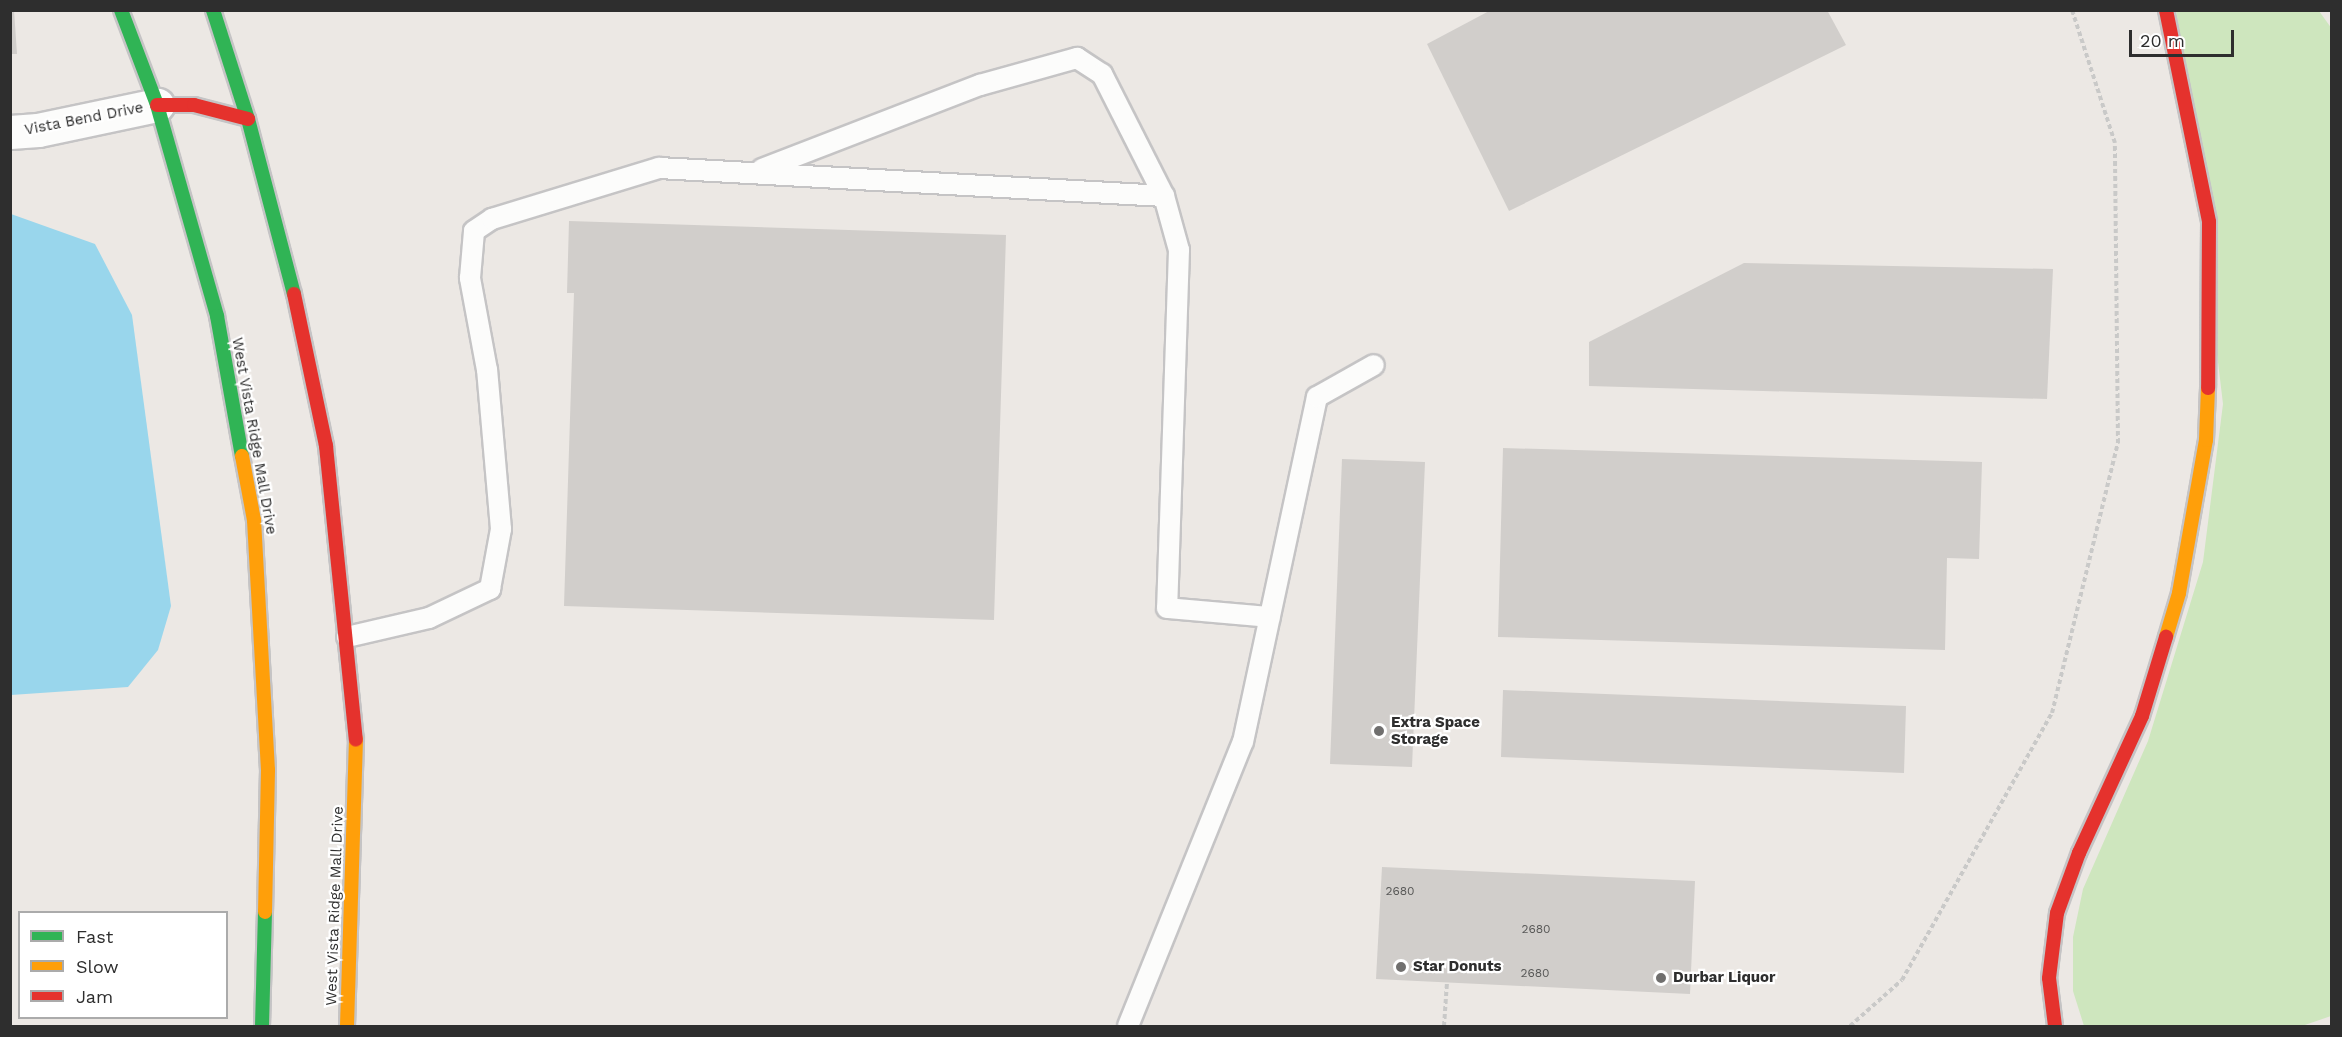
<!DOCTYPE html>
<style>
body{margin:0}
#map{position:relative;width:2342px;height:1037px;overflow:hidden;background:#ece8e4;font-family:"Work Sans",sans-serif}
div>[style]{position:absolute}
.green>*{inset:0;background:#cee6be}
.water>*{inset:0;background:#99d6ec}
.building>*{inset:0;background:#d1cecb}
.path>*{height:4px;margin-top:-2px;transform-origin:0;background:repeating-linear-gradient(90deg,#c9c9c8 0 4.5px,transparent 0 7.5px)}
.roads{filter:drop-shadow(2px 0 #c5c4c5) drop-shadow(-2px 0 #c5c4c5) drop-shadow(0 2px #c5c4c5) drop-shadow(0 -2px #c5c4c5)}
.lane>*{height:20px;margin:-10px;padding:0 10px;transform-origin:10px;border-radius:10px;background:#fcfcfb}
.street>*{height:33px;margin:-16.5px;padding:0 16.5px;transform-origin:16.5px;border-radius:16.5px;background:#fcfcfb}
.fast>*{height:14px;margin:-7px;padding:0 7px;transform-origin:7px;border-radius:7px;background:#30b455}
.slow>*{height:14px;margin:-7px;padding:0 7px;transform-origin:7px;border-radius:7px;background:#ff9f0a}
.jam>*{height:14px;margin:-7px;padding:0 7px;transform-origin:7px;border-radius:7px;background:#e5322d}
.dots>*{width:16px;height:16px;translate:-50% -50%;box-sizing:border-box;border:3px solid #fff;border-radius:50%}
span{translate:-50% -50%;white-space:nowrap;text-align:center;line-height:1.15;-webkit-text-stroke:4.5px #fff;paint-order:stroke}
.number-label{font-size:12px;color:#585857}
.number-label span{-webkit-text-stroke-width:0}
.street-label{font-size:15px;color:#2e2e2e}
.poi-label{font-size:15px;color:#2e2e2e;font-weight:700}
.left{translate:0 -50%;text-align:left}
.frame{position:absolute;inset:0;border:12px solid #2e2e2e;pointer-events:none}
.legend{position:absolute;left:18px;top:911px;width:210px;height:108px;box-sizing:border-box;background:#fff;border:2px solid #ababab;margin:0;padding:8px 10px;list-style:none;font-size:18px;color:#2e2e2e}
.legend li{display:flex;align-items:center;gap:12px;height:30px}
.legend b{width:30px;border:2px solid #ababab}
.scale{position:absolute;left:2129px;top:30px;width:105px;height:27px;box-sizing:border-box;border:3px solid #2e2e2e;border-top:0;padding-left:8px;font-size:18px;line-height:21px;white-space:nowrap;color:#2e2e2e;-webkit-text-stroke:4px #fff;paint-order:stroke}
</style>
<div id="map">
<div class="green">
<div style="clip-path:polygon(2176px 11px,2319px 11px,2332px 29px,2331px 1016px,2302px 1026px,2084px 1026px,2073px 991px,2073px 937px,2083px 889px,2148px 741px,2203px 562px,2223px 404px)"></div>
</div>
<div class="water">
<div style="clip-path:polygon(11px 214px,95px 244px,132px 315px,171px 606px,158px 650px,128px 687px,11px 695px)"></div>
</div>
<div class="building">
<div style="clip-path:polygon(10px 10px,14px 10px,17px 54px,10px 54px)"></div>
<div style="clip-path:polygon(1491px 10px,1827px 10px,1846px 45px,1509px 211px,1427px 44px)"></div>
<div style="clip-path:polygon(569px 221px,1006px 235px,994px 620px,564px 606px,574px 293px,567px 293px)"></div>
<div style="clip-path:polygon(1744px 263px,2053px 269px,2047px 399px,1589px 386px,1589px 342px)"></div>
<div style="clip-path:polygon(1503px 448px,1982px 462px,1979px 559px,1947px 558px,1945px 650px,1498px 637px)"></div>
<div style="clip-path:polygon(1342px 459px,1425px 462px,1412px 767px,1330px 764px)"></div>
<div style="clip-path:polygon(1503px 690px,1906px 706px,1904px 773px,1501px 757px)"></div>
<div style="clip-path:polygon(1382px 867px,1695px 881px,1690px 994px,1376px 979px)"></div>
</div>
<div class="path">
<div style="left:1444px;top:1026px;width:44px;rotate:-86.1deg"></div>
<div style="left:1850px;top:1026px;width:69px;rotate:-41.5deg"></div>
<div style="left:1902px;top:980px;width:306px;rotate:-60.7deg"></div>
<div style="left:2052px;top:713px;width:278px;rotate:-76.3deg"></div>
<div style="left:2118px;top:443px;width:300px;rotate:-90.6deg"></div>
<div style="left:2115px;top:143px;width:140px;rotate:-107.9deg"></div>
</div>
<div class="roads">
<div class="lane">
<div style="left:762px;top:169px;width:234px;rotate:-21.1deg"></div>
<div style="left:980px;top:85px;width:101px;rotate:-15.6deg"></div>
<div style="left:1077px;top:58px;width:30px;rotate:33deg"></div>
<div style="left:1102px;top:74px;width:137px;rotate:63.1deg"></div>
<div style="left:347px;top:637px;width:84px;rotate:-13deg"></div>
<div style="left:429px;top:618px;width:68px;rotate:-25.4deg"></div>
<div style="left:490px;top:589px;width:61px;rotate:-79.6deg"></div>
<div style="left:501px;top:529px;width:160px;rotate:-95deg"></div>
<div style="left:487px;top:370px;width:94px;rotate:-100.5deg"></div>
<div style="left:470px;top:278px;width:47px;rotate:-85.1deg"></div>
<div style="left:474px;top:231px;width:22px;rotate:-34deg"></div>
<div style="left:492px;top:219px;width:175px;rotate:-17deg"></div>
<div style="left:659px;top:168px;width:506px;rotate:3.17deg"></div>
<div style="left:1164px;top:196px;width:56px;rotate:74.5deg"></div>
<div style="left:1179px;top:250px;width:358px;rotate:91.9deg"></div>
<div style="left:1167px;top:608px;width:103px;rotate:5deg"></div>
<div style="left:1128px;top:1026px;width:306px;rotate:-68deg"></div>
<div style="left:1243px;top:742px;width:353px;rotate:-77.9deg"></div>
<div style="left:1317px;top:397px;width:65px;rotate:-29.3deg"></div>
</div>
<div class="street">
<div style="left:10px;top:132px;width:28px;rotate:-4deg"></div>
<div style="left:38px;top:130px;width:122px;rotate:-11.9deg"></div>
</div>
<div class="fast">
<div style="left:121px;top:10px;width:102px;rotate:69.2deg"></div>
<div style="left:157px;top:105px;width:219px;rotate:74.1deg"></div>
<div style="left:217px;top:316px;width:142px;rotate:79.9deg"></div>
<div style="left:213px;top:10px;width:114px;rotate:72.2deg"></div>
<div style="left:248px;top:119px;width:181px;rotate:75.3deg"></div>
<div style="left:262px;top:1026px;width:114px;rotate:-88.5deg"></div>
</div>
<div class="slow">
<div style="left:242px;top:456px;width:65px;rotate:79.4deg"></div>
<div style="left:254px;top:520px;width:250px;rotate:86.8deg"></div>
<div style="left:268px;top:770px;width:142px;rotate:91.2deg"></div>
<div style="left:2166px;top:637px;width:46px;rotate:-73.5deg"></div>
<div style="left:2179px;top:593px;width:155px;rotate:-80deg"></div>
<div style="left:2206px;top:440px;width:52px;rotate:-87.8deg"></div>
<div style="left:347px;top:1026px;width:287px;rotate:-88.2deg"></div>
</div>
<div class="jam">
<div style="left:2166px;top:10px;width:216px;rotate:78.5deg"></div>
<div style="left:2209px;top:222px;width:166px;rotate:90.3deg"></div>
<div style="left:157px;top:105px;width:37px"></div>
<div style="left:194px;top:105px;width:56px;rotate:14.5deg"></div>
<div style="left:294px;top:294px;width:155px;rotate:78.1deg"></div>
<div style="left:326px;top:446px;width:295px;rotate:84.2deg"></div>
<div style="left:2055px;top:1026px;width:48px;rotate:-97.1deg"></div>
<div style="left:2049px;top:978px;width:65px;rotate:-83deg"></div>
<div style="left:2057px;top:913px;width:64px;rotate:-69.9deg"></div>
<div style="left:2079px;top:853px;width:151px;rotate:-65.3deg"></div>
<div style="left:2142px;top:716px;width:83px;rotate:-73.1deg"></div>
</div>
</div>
<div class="dots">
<div style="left:1379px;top:731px;background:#706f6e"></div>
<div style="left:1401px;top:967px;background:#706f6e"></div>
<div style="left:1661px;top:978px;background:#706f6e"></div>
</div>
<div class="number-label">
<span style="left:1400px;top:892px">2680</span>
<span style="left:1536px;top:930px">2680</span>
<span style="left:1535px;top:974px">2680</span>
</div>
<div class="street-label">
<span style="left:84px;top:119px;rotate:-11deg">Vista Bend Drive</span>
<span style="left:254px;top:436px;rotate:80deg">West Vista Ridge Mall Drive</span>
<span style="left:335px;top:906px;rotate:-88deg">West Vista Ridge Mall Drive</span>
</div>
<div class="poi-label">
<span class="left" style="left:1391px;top:731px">Extra Space<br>Storage</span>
<span class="left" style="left:1413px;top:967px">Star Donuts</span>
<span class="left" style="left:1673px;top:978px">Durbar Liquor</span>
</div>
<div class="frame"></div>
<ul class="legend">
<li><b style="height:8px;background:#30b455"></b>Fast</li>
<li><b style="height:8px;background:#ff9f0a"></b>Slow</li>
<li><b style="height:8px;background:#e5322d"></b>Jam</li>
</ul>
<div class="scale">20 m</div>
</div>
